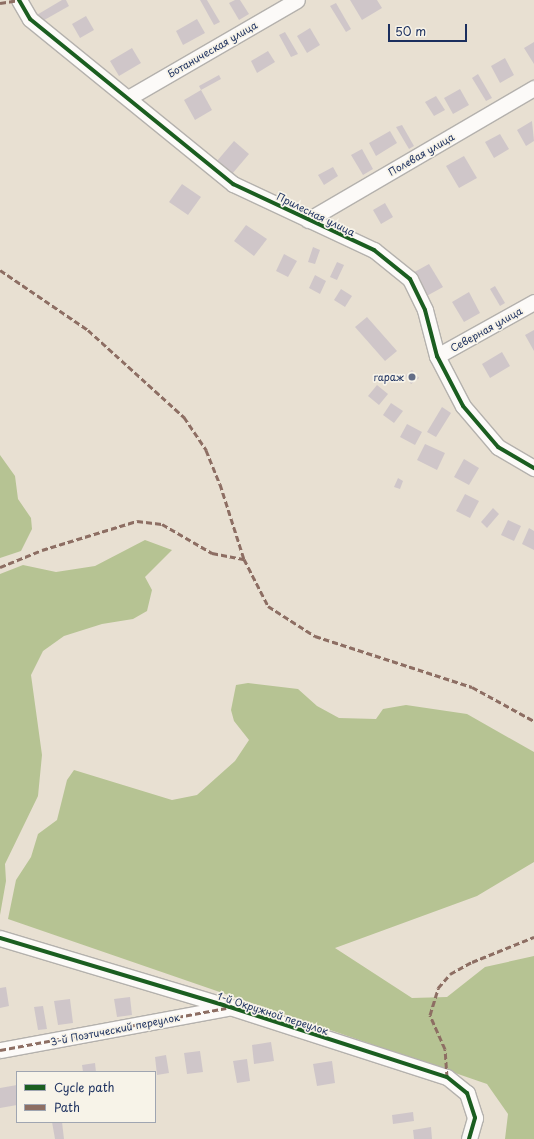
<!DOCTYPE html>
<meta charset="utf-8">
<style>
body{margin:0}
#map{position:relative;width:534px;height:1139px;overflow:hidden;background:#e8e0d2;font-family:"Playpen Sans",sans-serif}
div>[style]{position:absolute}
.forest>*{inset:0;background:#b6c393}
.building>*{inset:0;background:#cfc6c9}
.roads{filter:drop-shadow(1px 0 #b4b1ad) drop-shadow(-1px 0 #b4b1ad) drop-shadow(0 1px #b4b1ad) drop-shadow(0 -1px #b4b1ad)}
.minor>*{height:15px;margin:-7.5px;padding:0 7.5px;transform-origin:7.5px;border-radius:7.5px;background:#fcfaf8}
.quiet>*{height:3px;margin-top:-1.5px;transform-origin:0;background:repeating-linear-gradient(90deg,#8d6e63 0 6px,transparent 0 9px)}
.cycleway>*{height:4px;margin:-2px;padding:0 2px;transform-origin:2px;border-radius:2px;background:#1b5e20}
.dots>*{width:11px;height:11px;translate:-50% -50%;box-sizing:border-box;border:2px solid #f7f3e8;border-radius:50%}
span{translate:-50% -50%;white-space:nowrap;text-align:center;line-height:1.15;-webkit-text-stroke:3.5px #f7f3e8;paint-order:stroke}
.street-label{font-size:10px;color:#1b2f5e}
.poi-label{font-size:10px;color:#1b2f5e}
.right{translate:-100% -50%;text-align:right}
.legend{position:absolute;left:16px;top:1071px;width:140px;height:52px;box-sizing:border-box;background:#f7f3e8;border:1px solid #9fa5b1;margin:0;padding:5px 7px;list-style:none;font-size:12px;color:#1b2f5e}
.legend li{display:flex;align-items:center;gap:8px;height:20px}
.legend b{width:20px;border:1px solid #9fa5b1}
.scale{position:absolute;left:388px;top:24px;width:79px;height:18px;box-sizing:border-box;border:2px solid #1b2f5e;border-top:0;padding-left:5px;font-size:12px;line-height:14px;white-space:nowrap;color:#1b2f5e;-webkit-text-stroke:3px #f7f3e8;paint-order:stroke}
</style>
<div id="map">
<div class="forest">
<div style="clip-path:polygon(0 455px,15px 476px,18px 499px,31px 518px,32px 529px,21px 551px,0 558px)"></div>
<div style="clip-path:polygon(145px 540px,172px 550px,145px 577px,152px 590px,147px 611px,133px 619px,102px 624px,64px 636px,43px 651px,31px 675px,42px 755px,38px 796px,5px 864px,6px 881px,0 915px,0 574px,23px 565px,56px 572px,95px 566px)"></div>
<div style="clip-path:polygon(248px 683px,298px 689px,317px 706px,339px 718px,376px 719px,383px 709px,406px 705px,467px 714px,534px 752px,534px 862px,477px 896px,335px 948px,412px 998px,447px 997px,485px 967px,534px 956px,534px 1139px,505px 1139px,508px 1114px,487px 1084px,8px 919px,16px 880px,31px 857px,38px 834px,57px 820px,67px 780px,74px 770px,172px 800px,197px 795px,235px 761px,249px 740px,234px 721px,231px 710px,236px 685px)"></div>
</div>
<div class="building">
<div style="clip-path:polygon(62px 0,66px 0,69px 6px,39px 23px,35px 16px)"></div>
<div style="clip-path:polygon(200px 0,207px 0,220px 22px,214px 25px)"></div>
<div style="clip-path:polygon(235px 0,240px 0,249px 14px,239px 20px,229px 3px)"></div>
<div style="clip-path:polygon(350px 0,377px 0,382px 8px,362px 20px)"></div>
<div style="clip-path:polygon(336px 3px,351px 29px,346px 32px,330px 6px)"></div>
<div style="clip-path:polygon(86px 16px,94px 30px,80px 38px,72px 24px)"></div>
<div style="clip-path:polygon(197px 19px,205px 33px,183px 45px,176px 31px)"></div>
<div style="clip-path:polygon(310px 28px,320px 45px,307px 53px,297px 36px)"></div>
<div style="clip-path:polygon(285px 32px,298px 54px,291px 57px,279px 35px)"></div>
<div style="clip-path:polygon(534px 42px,534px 64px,524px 48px)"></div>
<div style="clip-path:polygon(132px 48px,141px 63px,119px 76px,110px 61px)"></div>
<div style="clip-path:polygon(268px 51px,275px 62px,257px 73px,251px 61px)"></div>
<div style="clip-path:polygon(505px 58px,514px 75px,500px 83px,491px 66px)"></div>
<div style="clip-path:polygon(478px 74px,492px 98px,486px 101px,472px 78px)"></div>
<div style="clip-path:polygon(219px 75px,221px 79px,201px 90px,199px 86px)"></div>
<div style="clip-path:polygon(460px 89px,469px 105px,453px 114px,444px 98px)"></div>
<div style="clip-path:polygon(201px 90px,212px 110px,195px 120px,184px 100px)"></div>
<div style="clip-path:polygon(436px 96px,445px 110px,434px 116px,425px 102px)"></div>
<div style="clip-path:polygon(532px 121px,534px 141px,526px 146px,517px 130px)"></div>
<div style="clip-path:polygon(402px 125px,414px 146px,409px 149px,396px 127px)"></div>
<div style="clip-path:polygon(390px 131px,397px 143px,376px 156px,369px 143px)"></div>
<div style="clip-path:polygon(500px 134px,509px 149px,494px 158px,485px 142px)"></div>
<div style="clip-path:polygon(234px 141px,249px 154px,232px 174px,217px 161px)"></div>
<div style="clip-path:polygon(362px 149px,373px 169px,363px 175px,351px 155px)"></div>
<div style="clip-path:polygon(464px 156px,477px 178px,459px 188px,446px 166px)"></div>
<div style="clip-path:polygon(333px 167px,338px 176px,324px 185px,318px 175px)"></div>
<div style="clip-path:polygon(182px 184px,201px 197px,188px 215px,169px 202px)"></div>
<div style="clip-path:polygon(385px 203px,393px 217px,381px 224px,373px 210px)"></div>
<div style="clip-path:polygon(246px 225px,267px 239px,254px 256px,234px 241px)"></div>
<div style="clip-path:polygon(313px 247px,320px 250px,315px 264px,308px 262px)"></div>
<div style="clip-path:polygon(284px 254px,297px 261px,288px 277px,276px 271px)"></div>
<div style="clip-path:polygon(337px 262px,344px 265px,337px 280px,330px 277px)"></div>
<div style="clip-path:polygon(429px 264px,443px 287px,423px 298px,409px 275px)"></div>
<div style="clip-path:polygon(315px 275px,326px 281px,320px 294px,309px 288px)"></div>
<div style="clip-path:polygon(495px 286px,505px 303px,500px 306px,490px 289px)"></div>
<div style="clip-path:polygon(341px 289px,352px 296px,345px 307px,334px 300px)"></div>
<div style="clip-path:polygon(469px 292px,480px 313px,464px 322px,452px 302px)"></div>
<div style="clip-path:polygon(367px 317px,397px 351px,385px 361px,355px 327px)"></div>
<div style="clip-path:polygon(534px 330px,534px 351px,525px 335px)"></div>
<div style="clip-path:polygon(502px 352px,510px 366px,490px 378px,482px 364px)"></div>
<div style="clip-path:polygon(412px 370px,419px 378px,411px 384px,405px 376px)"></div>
<div style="clip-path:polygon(377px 385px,388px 394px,379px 405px,368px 396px)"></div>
<div style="clip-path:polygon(391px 403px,403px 411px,394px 423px,383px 415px)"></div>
<div style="clip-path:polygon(442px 407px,451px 413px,436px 437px,427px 432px)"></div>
<div style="clip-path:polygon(407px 424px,422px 432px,415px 445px,400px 437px)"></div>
<div style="clip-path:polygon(425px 444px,445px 453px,437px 470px,417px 460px)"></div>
<div style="clip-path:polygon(464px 459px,479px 468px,469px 485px,454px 477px)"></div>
<div style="clip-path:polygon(398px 478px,403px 481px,400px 489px,394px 487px)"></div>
<div style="clip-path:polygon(465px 494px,479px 501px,470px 518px,456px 511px)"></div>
<div style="clip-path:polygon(493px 508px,499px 514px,487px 528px,481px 522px)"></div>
<div style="clip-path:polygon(508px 520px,521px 526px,514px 541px,501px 535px)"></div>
<div style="clip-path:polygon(529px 528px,534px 531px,534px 550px,522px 544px)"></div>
<div style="clip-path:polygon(6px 987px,9px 1006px,0 1008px,0 988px)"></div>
<div style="clip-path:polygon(130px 997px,132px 1015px,117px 1017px,114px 999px)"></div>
<div style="clip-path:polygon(70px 999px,73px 1023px,58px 1025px,54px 1001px)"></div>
<div style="clip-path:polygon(43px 1006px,47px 1029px,38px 1030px,34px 1007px)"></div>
<div style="clip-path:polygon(271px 1042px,274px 1061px,254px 1064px,252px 1045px)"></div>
<div style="clip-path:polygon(200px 1051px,203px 1072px,187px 1074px,184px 1053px)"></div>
<div style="clip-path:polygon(166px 1055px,169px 1073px,157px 1075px,155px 1057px)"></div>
<div style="clip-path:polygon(247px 1059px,250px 1081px,237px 1083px,233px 1061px)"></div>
<div style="clip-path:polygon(332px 1061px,335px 1083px,317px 1086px,313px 1064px)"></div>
<div style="clip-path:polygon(95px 1063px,96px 1072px,83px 1072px,82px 1065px)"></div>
<div style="clip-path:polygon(17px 1085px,17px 1105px,0 1108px,0 1088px)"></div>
<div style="clip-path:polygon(413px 1112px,414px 1121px,393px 1124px,392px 1115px)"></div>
<div style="clip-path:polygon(52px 1122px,62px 1122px,64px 1139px,55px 1139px)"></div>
<div style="clip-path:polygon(431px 1127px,432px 1139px,414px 1139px,413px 1130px)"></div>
</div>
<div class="roads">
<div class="minor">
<div style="left:19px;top:0;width:22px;rotate:60deg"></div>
<div style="left:30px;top:19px;width:262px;rotate:39.1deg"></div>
<div style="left:233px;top:184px;width:156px;rotate:25.1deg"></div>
<div style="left:374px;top:250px;width:46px;rotate:38.9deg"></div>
<div style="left:410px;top:279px;width:34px;rotate:64deg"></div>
<div style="left:425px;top:310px;width:48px;rotate:75.4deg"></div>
<div style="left:437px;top:356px;width:56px;rotate:62.5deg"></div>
<div style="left:463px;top:406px;width:54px;rotate:49.5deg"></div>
<div style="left:498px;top:447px;width:42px;rotate:30.3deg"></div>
<div style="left:128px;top:98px;width:195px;rotate:-30.1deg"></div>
<div style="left:308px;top:220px;width:262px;rotate:-30.3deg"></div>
<div style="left:437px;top:356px;width:111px;rotate:-29.1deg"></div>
<div style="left:0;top:938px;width:240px;rotate:16.7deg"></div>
<div style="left:230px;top:1007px;width:228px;rotate:17.9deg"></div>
<div style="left:447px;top:1077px;width:26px;rotate:39deg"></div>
<div style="left:467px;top:1093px;width:26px;rotate:72deg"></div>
<div style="left:475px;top:1118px;width:22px;rotate:106deg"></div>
<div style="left:0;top:1050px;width:231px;rotate:-10.5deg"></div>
</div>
</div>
<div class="quiet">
<div style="left:0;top:3px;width:18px;rotate:-9deg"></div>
<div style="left:0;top:270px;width:107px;rotate:34.3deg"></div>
<div style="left:88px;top:330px;width:130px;rotate:42.2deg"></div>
<div style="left:184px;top:417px;width:40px;rotate:56deg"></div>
<div style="left:206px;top:450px;width:37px;rotate:68deg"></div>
<div style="left:220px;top:484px;width:79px;rotate:72.3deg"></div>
<div style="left:244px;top:559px;width:53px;rotate:62.9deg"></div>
<div style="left:268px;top:606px;width:56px;rotate:32.6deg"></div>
<div style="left:315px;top:636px;width:165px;rotate:18deg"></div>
<div style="left:472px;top:687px;width:71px;rotate:28.7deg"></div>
<div style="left:0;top:567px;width:45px;rotate:-22deg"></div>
<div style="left:42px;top:550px;width:99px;rotate:-17deg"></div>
<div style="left:137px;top:521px;width:25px;rotate:7deg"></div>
<div style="left:162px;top:524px;width:58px;rotate:30.1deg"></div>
<div style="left:212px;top:553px;width:33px;rotate:11deg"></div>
<div style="left:0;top:1050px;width:230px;rotate:-10.5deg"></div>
<div style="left:447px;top:1077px;width:28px;rotate:-94deg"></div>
<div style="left:445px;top:1049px;width:37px;rotate:-114deg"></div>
<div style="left:430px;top:1015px;width:28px;rotate:-73deg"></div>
<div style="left:438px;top:988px;width:18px;rotate:-49deg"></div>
<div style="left:450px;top:974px;width:25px;rotate:-29deg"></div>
<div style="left:472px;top:962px;width:67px;rotate:-22deg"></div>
</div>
<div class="cycleway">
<div style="left:19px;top:0;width:22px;rotate:60deg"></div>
<div style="left:30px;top:19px;width:262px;rotate:39.1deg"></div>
<div style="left:233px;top:184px;width:156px;rotate:25.1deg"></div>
<div style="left:374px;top:250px;width:46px;rotate:38.9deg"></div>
<div style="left:410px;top:279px;width:34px;rotate:64deg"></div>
<div style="left:425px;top:310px;width:48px;rotate:75.4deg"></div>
<div style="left:437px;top:356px;width:56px;rotate:62.5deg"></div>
<div style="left:463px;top:406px;width:54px;rotate:49.5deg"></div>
<div style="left:498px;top:447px;width:42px;rotate:30.3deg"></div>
<div style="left:0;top:938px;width:240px;rotate:16.7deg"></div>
<div style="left:230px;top:1007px;width:228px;rotate:17.9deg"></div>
<div style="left:447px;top:1077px;width:26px;rotate:39deg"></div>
<div style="left:467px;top:1093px;width:26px;rotate:72deg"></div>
<div style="left:475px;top:1118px;width:22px;rotate:106deg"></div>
</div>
<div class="dots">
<div style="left:412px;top:377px;background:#636d87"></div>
</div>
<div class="street-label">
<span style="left:212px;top:49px;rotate:-30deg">Ботаническая улица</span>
<span style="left:421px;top:154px;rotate:-30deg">Полевая улица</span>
<span style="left:316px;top:214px;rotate:26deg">Прилесная улица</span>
<span style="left:486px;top:329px;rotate:-29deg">Северная улица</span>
<span style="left:273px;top:1013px;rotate:18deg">1-й Окружной переулок</span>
<span style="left:115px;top:1029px;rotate:-11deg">3-й Поэтический переулок</span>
</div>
<div class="poi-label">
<span class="right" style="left:404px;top:377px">гараж</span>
</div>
<ul class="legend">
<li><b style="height:5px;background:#1b5e20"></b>Cycle path</li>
<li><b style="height:5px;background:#8d6e63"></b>Path</li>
</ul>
<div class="scale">50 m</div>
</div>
